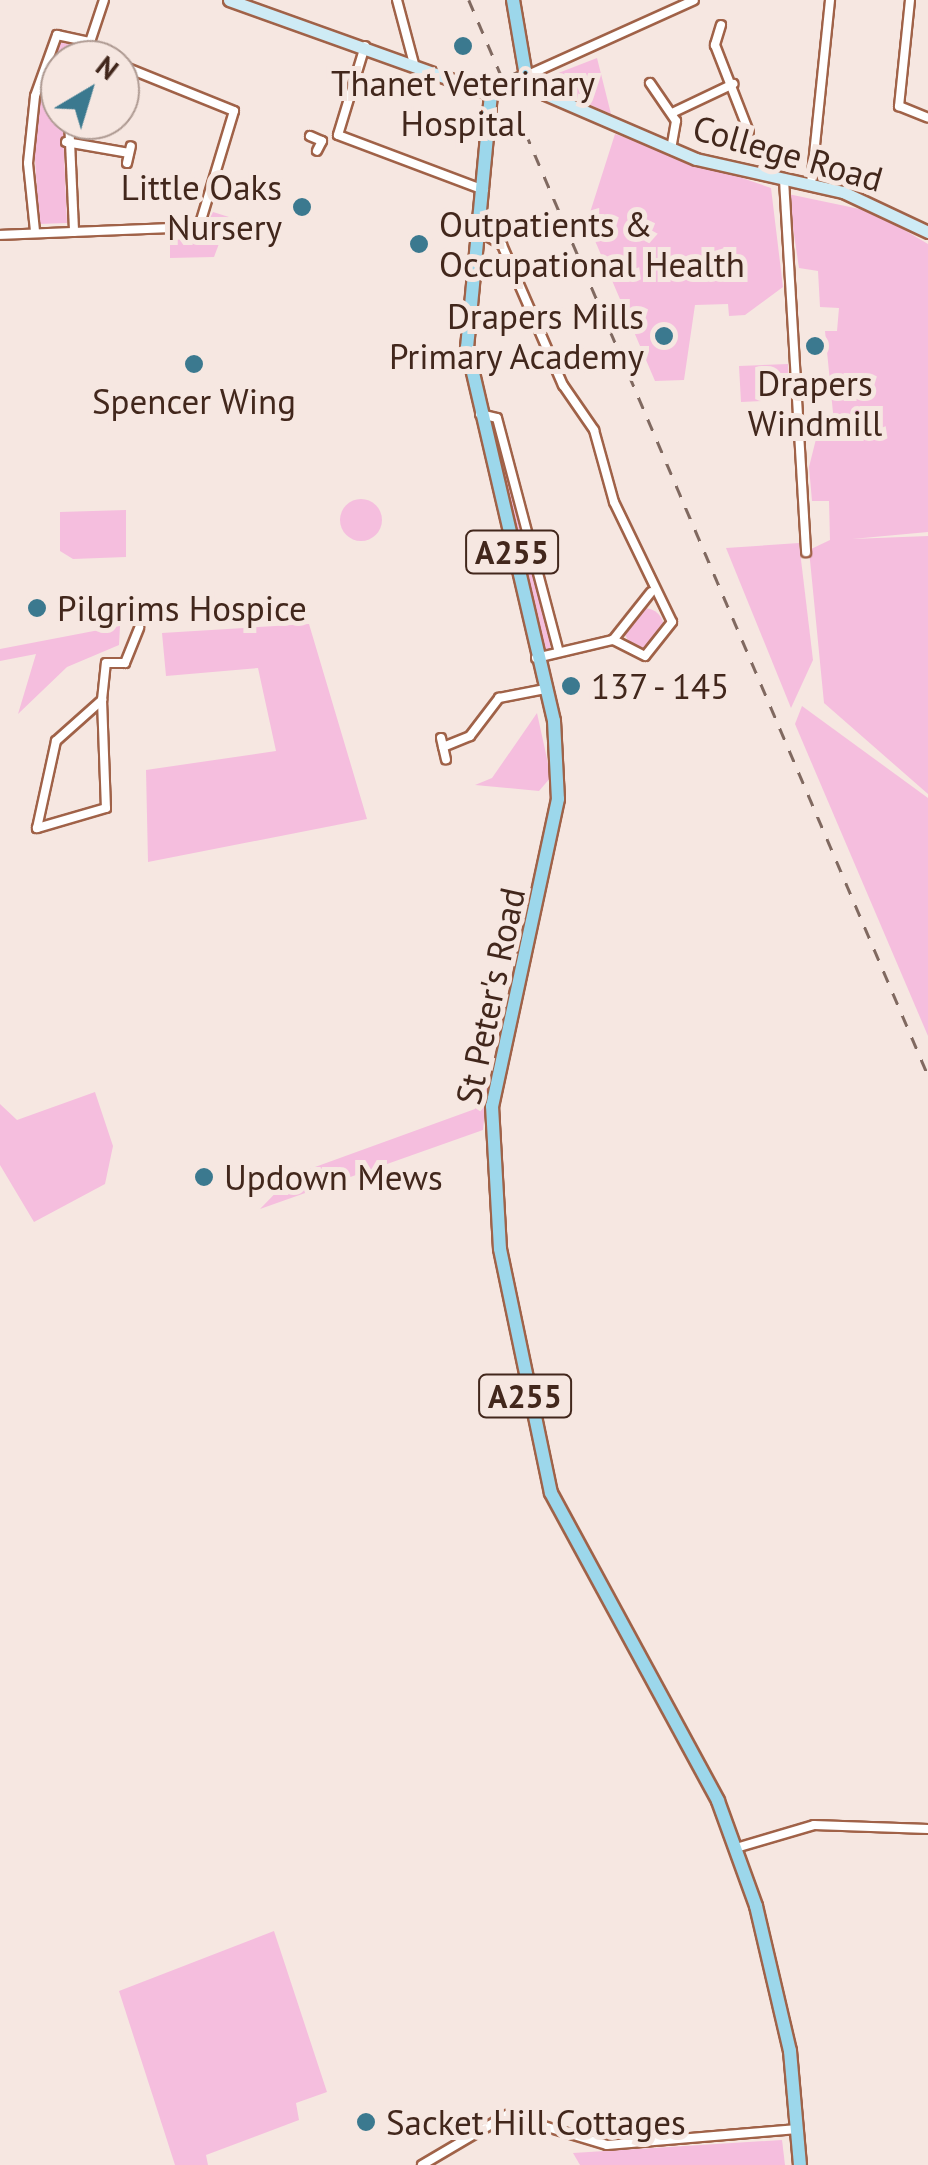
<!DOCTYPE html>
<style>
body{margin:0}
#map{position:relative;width:928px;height:2165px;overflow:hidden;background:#f6e7e1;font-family:"PT Sans",sans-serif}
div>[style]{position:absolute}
.green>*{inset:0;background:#f5bede}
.round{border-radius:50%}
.roads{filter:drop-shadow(2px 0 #a06248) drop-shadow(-2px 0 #a06248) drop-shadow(0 2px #a06248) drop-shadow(0 -2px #a06248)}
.street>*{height:8px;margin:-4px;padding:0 4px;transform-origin:4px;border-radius:4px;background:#fff}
.secondary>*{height:11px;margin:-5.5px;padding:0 5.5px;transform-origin:5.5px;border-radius:5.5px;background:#ceebf5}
.primary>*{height:12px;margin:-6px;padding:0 6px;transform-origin:6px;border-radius:6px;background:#9cd7eb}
.rail>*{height:2.5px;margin-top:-1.25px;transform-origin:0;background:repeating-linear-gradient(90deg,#806960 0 12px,transparent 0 24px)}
.bridges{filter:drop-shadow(2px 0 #52889a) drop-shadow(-2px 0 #52889a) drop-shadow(0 2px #52889a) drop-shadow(0 -2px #52889a)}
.primary-bridge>*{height:12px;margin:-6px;padding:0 6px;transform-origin:6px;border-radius:6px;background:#9cd7eb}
.dots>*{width:28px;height:28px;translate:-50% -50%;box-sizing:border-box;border:5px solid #f6e7e1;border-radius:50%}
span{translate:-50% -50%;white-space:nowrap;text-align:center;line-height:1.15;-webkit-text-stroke:10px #f6e7e1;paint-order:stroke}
.shield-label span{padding:2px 8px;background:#f6e7e1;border:2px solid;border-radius:8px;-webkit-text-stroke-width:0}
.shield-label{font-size:32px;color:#42271c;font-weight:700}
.poi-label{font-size:35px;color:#42271c}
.right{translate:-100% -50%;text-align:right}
.left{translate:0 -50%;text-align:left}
.street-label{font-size:35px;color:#42271c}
.north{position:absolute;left:40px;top:40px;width:100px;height:100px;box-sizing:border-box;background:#f6e7e1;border:2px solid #ae9a92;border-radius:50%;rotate:38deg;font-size:28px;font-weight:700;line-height:40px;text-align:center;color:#42271c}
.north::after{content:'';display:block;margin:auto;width:35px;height:45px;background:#3b798f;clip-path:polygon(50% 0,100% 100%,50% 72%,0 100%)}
</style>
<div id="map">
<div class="green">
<div style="clip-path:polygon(59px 38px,81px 49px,78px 60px,60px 60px,67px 223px,39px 224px,33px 127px)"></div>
<div style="clip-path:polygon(597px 58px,611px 114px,549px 87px,548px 77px)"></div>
<div style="clip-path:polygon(615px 134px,771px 188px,783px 287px,745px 315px,729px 316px,728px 304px,695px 305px,684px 380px,655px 381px,587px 222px)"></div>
<div style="clip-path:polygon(788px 194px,874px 212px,928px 244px,928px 532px,852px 539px,928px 536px,928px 794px,824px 703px,809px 550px,830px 540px,829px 501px,812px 501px,809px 467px,820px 423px,834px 423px,825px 331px,837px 331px,839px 308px,820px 307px,818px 271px,799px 268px)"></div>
<div style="clip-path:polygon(213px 212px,229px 217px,214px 257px,170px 258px,170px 241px,201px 236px)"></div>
<div style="clip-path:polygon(788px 364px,789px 399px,782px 400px,780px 374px,760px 376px,762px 401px,741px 402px,739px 366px)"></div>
<div style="clip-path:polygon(490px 418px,545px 611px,551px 651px,543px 651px)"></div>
<div class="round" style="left:340px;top:499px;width:42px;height:42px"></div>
<div style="clip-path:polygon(126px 510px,126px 557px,73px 559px,60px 551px,60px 512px)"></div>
<div style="clip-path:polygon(799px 543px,813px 660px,791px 708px,726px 548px)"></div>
<div class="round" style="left:624px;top:608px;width:40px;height:40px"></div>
<div style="clip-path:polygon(309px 624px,367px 819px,148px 862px,146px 770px,276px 751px,258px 668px,166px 676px,162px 633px)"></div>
<div style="clip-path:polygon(120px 626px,119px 645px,67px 667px,18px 714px,36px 654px,0 661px,0 649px)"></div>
<div style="clip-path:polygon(802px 706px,928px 798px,928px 1036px,795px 724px)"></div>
<div style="clip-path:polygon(537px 713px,551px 777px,539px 791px,475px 785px,492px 778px)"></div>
<div style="clip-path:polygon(489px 1072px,483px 1130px,260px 1209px,293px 1175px,475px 1109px)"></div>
<div style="clip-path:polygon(95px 1092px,113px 1146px,105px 1184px,34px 1222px,0 1165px,0 1104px,17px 1120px)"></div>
<div style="clip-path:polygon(274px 1931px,327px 2092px,296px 2103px,299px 2120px,206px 2155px,208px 2165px,175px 2165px,119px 1991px)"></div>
<div style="clip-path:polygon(782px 2140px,785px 2165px,580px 2165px,573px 2153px)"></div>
</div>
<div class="roads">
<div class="street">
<div style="left:397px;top:0;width:66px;rotate:75.1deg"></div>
<div style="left:910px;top:0;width:107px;rotate:95.9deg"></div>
<div style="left:899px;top:106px;width:31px;rotate:22deg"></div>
<div style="left:721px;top:25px;width:21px;rotate:107deg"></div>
<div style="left:715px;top:45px;width:93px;rotate:68.7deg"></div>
<div style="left:365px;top:46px;width:93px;rotate:106.9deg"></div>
<div style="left:338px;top:135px;width:156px;rotate:20.6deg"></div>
<div style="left:86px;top:53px;width:22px;rotate:18deg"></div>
<div style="left:84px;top:60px;width:63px;rotate:-71.6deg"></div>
<div style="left:526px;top:76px;width:184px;rotate:-24.3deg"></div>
<div style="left:650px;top:83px;width:46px;rotate:55.6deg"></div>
<div style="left:676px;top:121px;width:28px;rotate:100deg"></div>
<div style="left:672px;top:113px;width:68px;rotate:-25.4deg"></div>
<div style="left:69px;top:120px;width:112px;rotate:87.4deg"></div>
<div style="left:310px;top:136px;width:13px;rotate:23deg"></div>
<div style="left:322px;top:141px;width:11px;rotate:117deg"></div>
<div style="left:66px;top:142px;width:64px;rotate:9.9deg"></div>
<div style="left:127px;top:163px;width:17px;rotate:-77deg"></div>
<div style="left:784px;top:180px;width:373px;rotate:86.6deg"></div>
<div style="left:811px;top:184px;width:185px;rotate:-84.1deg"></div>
<div style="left:35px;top:231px;width:68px;rotate:-95.9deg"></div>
<div style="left:28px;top:163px;width:67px;rotate:-84deg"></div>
<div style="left:35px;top:96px;width:65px;rotate:-70.2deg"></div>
<div style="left:57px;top:35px;width:34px;rotate:12deg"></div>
<div style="left:479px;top:231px;width:27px;rotate:31deg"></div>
<div style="left:502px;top:245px;width:153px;rotate:66.5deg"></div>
<div style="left:563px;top:385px;width:55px;rotate:55.4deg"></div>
<div style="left:594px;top:430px;width:75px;rotate:74.5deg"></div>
<div style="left:614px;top:502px;width:133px;rotate:64.2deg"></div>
<div style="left:672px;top:622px;width:43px;rotate:128.5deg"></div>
<div style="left:645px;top:656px;width:36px;rotate:-153deg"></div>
<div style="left:0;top:235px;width:199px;rotate:-2.3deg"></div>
<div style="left:199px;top:227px;width:121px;rotate:-73.2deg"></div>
<div style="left:234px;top:111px;width:123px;rotate:-158deg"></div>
<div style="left:480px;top:414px;width:17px;rotate:13deg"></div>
<div style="left:497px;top:418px;width:242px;rotate:75.2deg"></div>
<div style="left:536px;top:658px;width:79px;rotate:-13.2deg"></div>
<div style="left:613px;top:640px;width:61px;rotate:-51.6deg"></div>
<div style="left:102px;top:700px;width:108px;rotate:87.9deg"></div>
<div style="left:106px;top:808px;width:72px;rotate:163.8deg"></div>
<div style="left:37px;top:828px;width:89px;rotate:-77.7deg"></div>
<div style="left:56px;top:741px;width:62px;rotate:-41.7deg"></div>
<div style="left:102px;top:700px;width:37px;rotate:-84deg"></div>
<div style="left:106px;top:663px;width:19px"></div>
<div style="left:125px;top:663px;width:38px;rotate:-68deg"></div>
<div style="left:441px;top:738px;width:22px;rotate:77deg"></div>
<div style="left:443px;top:747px;width:29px;rotate:-22deg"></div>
<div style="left:470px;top:736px;width:48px;rotate:-52.7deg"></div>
<div style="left:499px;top:698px;width:47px;rotate:-11.1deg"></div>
<div style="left:736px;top:1848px;width:81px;rotate:-16.4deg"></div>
<div style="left:814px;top:1825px;width:114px;rotate:2deg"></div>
<div style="left:422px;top:2165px;width:99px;rotate:-30.5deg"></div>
<div style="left:507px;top:2115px;width:104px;rotate:16.7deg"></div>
<div style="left:607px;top:2145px;width:191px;rotate:-4.8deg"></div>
</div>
<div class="secondary">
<div style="left:229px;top:0;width:278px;rotate:19.7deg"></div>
<div style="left:526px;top:76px;width:26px;rotate:43deg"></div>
<div style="left:545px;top:94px;width:164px;rotate:23.3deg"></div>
<div style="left:696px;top:159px;width:151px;rotate:12.7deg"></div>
<div style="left:843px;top:192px;width:94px;rotate:25.2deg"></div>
</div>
<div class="primary">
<div style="left:513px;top:0;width:77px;rotate:80.3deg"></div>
<div style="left:526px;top:76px;width:11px;rotate:153deg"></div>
<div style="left:502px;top:88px;width:13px;rotate:151deg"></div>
<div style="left:491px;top:94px;width:254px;rotate:95.4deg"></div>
<div style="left:467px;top:347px;width:384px;rotate:76.9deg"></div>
<div style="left:554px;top:721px;width:78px;rotate:87.1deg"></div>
<div style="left:558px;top:799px;width:314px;rotate:102.1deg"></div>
<div style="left:492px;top:1106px;width:143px;rotate:86.8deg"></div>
<div style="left:500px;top:1249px;width:249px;rotate:78.2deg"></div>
<div style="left:551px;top:1493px;width:350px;rotate:61.5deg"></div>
<div style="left:718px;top:1801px;width:112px;rotate:70.1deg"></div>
<div style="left:756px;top:1906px;width:149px;rotate:76.8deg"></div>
<div style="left:790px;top:2051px;width:114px;rotate:85deg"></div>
</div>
</div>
<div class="rail">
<div style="left:469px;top:0;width:1169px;rotate:66.88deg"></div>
</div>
<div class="bridges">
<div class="primary-bridge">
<div style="left:502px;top:88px;width:16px;rotate:-27deg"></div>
</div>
</div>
<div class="dots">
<div style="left:463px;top:46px;background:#3b798f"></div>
<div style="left:302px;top:207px;background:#3b798f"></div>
<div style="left:419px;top:244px;background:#3b798f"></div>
<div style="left:664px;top:336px;background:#3b798f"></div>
<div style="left:815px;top:346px;background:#3b798f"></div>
<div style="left:194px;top:364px;background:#3b798f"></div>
<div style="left:37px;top:608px;background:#3b798f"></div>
<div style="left:571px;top:686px;background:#3b798f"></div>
<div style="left:204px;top:1177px;background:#3b798f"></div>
<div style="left:366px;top:2122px;background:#3b798f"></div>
</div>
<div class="shield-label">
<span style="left:512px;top:552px">A255</span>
<span style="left:525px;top:1396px">A255</span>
</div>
<div class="poi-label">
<span style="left:463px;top:103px">Thanet Veterinary<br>Hospital</span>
<span class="right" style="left:282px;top:207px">Little Oaks<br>Nursery</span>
<span class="left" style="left:439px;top:244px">Outpatients &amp;<br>Occupational Health</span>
<span class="right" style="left:644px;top:336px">Drapers Mills<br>Primary Academy</span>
<span style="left:815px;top:403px">Drapers<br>Windmill</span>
<span style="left:194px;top:401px">Spencer Wing</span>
<span class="left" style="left:57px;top:608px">Pilgrims Hospice</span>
<span class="left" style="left:591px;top:686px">137 - 145</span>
<span class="left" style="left:224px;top:1177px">Updown Mews</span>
<span class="left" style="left:386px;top:2122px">Sacket Hill Cottages</span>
</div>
<div class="street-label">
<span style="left:788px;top:153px;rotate:16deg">College Road</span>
<span style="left:490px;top:996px;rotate:-78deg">St Peter's Road</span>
</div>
<div class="north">N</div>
</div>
